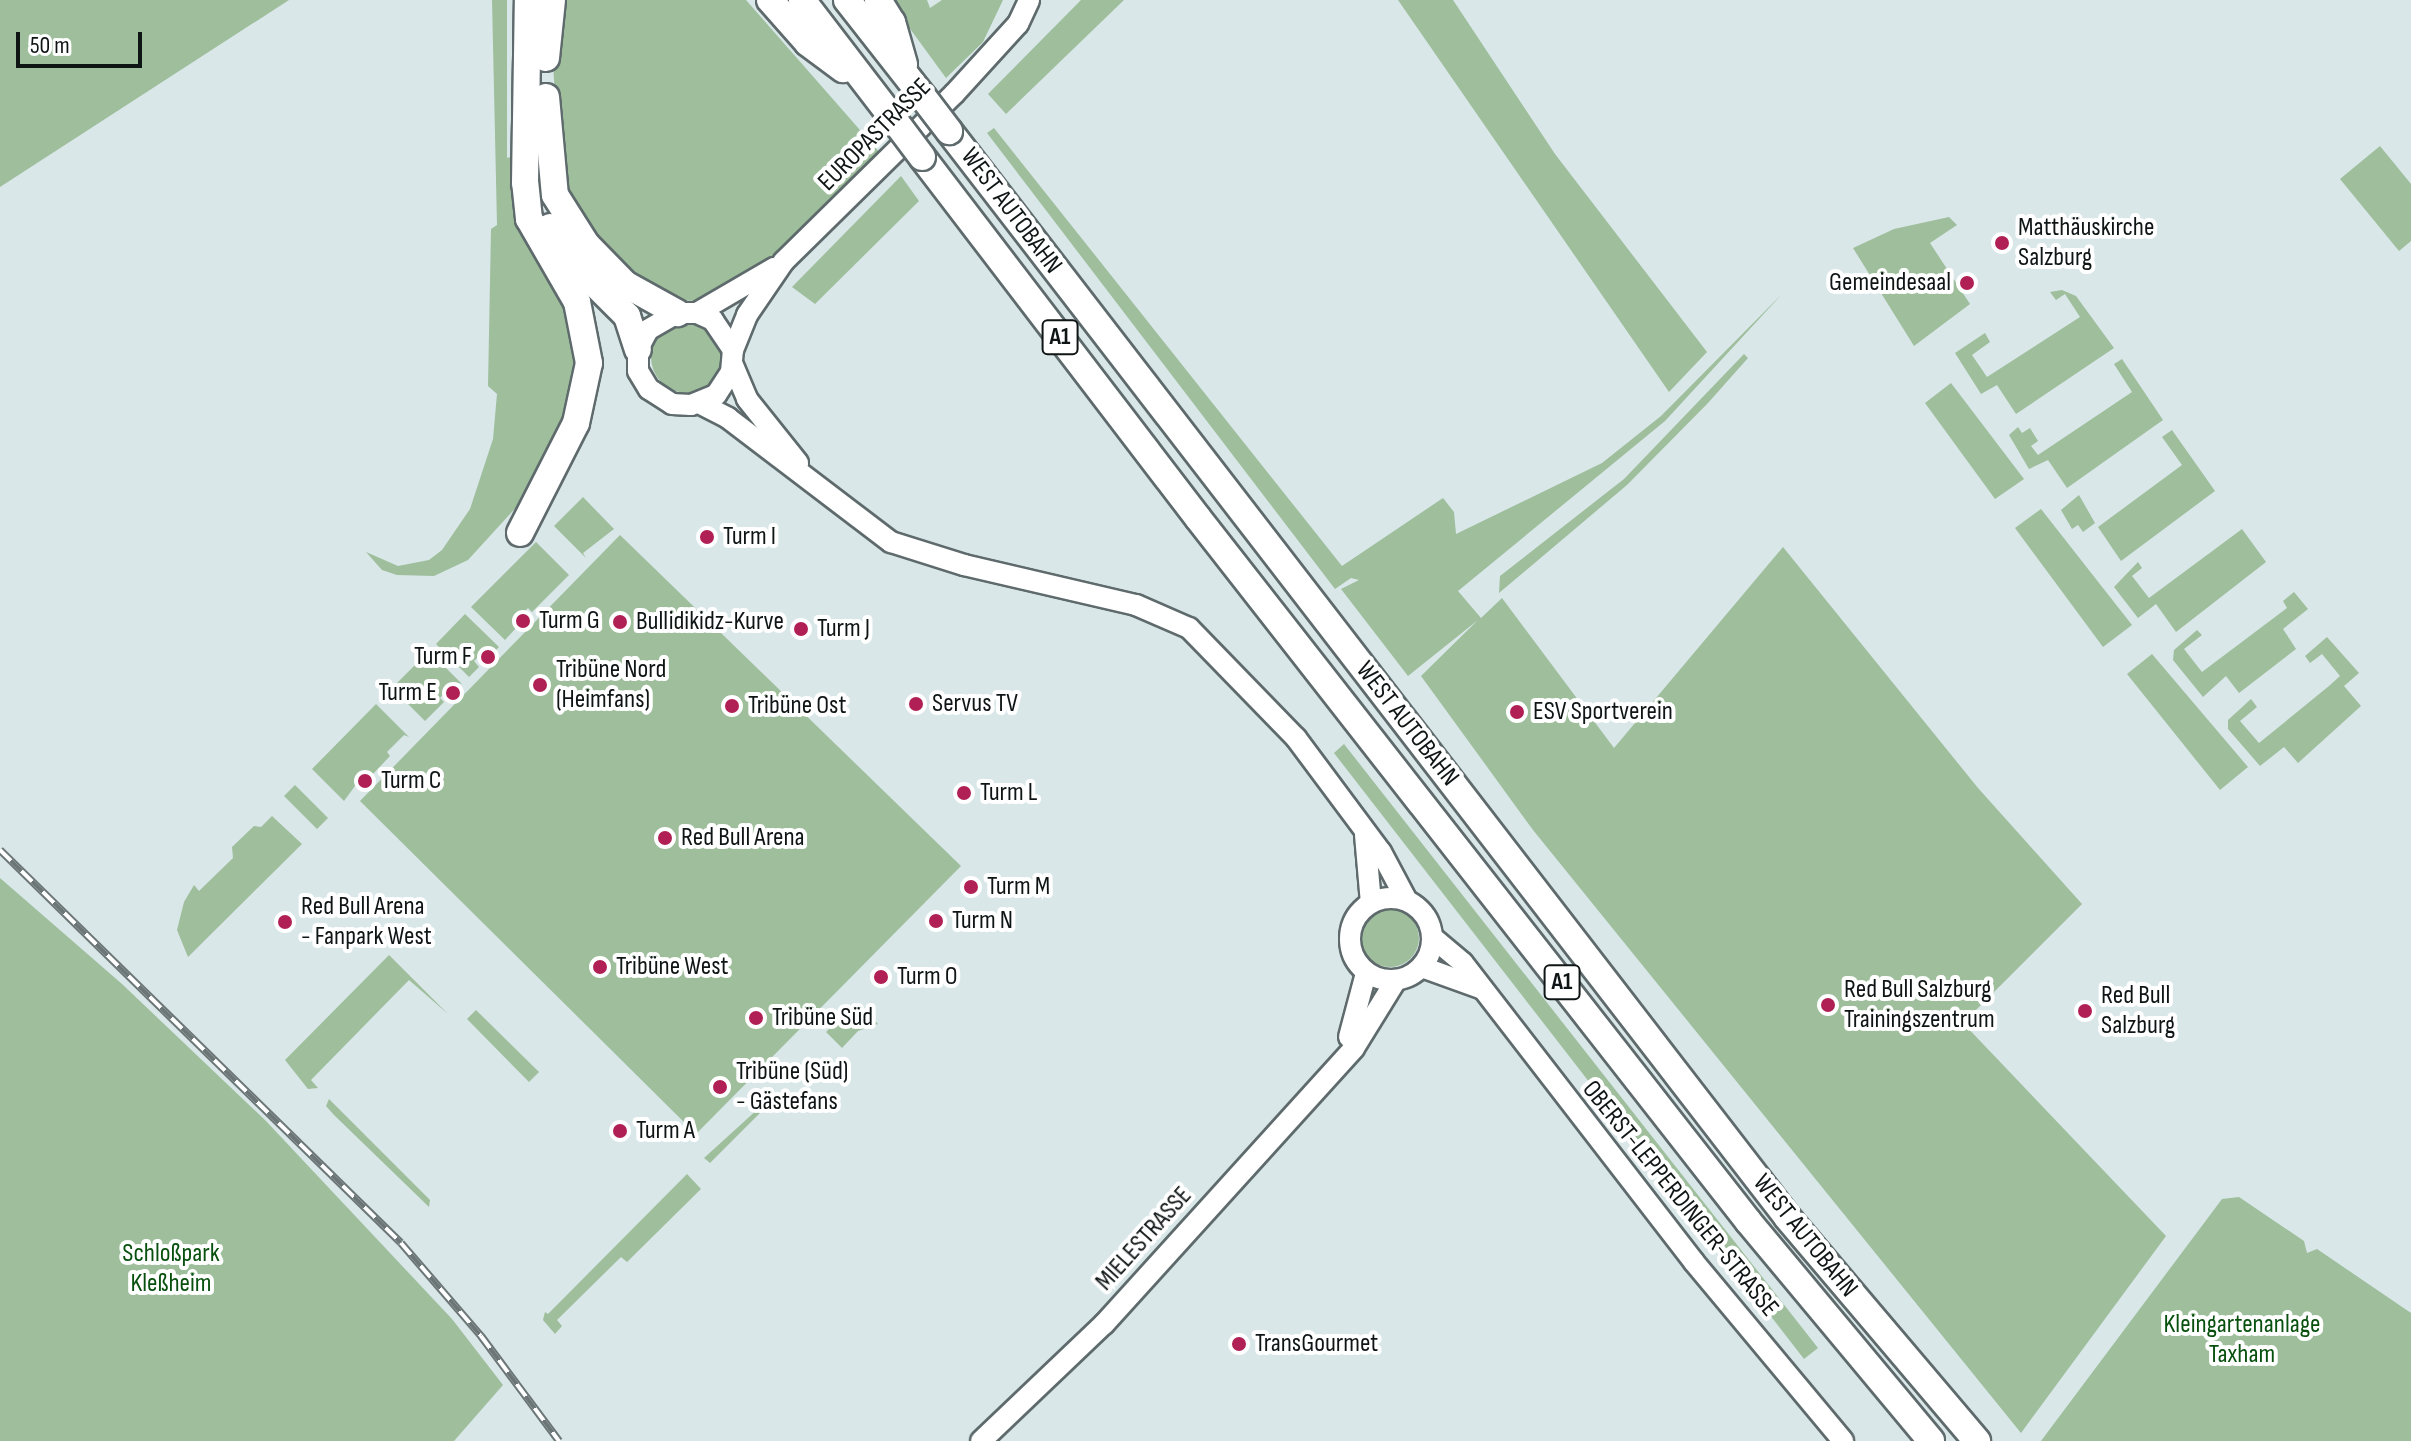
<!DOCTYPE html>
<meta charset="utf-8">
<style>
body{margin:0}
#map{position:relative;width:2411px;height:1441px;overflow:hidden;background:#d9e7e9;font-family:"Sofia Sans Condensed",sans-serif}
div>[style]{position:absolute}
.green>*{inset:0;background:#9ebe9c}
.round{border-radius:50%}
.roads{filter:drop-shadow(2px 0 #5e6a6c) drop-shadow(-2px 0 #5e6a6c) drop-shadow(0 2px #5e6a6c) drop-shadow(0 -2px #5e6a6c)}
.secondary>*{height:20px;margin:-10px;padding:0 10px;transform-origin:10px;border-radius:10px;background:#fff}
.secondary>.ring{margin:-10px;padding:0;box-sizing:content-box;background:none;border:20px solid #fff;border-radius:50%}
.highway>*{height:26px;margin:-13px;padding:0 13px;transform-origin:13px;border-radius:13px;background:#fff}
.rail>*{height:8px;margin-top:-4px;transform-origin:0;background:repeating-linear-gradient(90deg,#fff 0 15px,#6c7676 0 30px);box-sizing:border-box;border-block:2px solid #6c7676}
.bridges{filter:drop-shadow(2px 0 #5e6a6c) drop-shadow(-2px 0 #5e6a6c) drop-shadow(0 2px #5e6a6c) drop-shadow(0 -2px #5e6a6c)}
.highway-bridge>*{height:26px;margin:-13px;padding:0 13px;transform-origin:13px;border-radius:13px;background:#fff}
.dots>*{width:22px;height:22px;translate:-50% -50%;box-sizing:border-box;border:4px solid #fff;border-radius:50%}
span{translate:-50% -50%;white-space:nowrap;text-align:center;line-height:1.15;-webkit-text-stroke:8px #fff;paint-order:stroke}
.shield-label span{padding:2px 6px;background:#fff;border:2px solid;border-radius:6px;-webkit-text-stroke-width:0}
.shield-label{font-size:24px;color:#0f1414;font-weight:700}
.street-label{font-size:26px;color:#0f1414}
.poi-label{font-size:26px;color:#0f1414}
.left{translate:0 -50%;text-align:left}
.right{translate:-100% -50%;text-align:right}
.park-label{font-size:26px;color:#07500d}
.scale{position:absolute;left:16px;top:32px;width:126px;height:36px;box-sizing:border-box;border:4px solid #0f1414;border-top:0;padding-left:10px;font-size:24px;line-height:28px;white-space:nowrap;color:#0f1414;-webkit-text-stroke:6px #fff;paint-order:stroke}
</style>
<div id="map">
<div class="green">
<div style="clip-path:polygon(0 0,289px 0,0 187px)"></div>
<div style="clip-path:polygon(492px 0,507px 0,507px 158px,517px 155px,573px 304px,580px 391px,532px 490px,468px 560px,434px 576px,397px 575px,382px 570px,366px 552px,398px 566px,429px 560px,442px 550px,470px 509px,493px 439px,497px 394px,488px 386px,491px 229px,497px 225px)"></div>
<div style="clip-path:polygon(561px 0,746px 0,881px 154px,791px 244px,725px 292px,701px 301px,665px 300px,650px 293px,580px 223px,560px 189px,553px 62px)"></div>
<div style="clip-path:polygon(889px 0,927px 0,930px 8px,942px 0,1003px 0,983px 42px,946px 78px)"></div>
<div style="clip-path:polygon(1081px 0,1124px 0,1006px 114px,988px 94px)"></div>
<div style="clip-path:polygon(1398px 0,1453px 0,1555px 154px,1707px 352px,1669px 392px)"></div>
<div style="clip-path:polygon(994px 128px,1342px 566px,1443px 498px,1454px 512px,1456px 534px,1602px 463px,1661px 416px,1782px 294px,1665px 421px,1458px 591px,1481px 618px,1502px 598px,1614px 748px,1783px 547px,1978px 788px,2082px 904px,1963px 1023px,2166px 1236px,2021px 1433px,1533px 830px,1421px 676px,1478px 620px,1408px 676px,1341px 589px,1359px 580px,1351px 578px,1335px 589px,987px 133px)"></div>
<div style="clip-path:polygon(2380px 146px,2411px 184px,2411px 241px,2399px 251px,2340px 179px)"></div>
<div style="clip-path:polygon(901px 176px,919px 201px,815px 304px,792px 287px)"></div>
<div style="clip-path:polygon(1949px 217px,1957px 225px,1930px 243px,1970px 304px,1914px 346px,1853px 248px,1894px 229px)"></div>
<div style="clip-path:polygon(2062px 290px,2076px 296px,2114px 348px,2016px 414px,1997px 385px,1981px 394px,1955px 353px,1985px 333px,1990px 342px,1972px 355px,1987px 377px,2080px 317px,2065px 294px,2056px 300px,2050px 292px)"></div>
<div class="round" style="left:651px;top:321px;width:72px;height:72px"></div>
<div style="clip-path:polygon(1744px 354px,1748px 358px,1708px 403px,1627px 485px,1499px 593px,1500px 576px,1624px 479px)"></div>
<div style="clip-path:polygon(2122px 359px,2163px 420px,2067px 488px,2048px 460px,2029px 469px,2009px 435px,2018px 427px,2022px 433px,2030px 428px,2038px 441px,2031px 446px,2038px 455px,2132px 392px,2114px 364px)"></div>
<div style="clip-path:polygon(1951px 383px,2024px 479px,1995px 499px,1925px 403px)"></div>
<div style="clip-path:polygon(2172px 430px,2215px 491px,2121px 561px,2098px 527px,2182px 465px,2162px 437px)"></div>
<div style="clip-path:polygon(2079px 495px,2095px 523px,2083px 532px,2078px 525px,2072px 529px,2061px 510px)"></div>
<div style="clip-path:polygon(583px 497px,614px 529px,583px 553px,586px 558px,554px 526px)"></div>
<div style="clip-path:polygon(2041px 509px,2132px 625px,2103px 647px,2015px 528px)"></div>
<div style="clip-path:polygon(2242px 529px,2266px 562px,2176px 632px,2156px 604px,2138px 618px,2114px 587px,2138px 562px,2142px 568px,2132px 576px,2149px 598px)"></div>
<div style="clip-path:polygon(620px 535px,961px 866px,696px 1134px,360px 801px)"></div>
<div style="clip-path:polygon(536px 542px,569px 575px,532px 612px,528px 608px,513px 623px,516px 628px,505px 640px,471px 607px)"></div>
<div style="clip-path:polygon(2294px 592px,2308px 609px,2283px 629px,2296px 649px,2239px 693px,2226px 676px,2203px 697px,2173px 660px,2174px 650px,2197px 630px,2202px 635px,2184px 649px,2202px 672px,2287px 608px,2283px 601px)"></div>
<div style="clip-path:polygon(465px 614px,499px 647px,495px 651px,490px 646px,474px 661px,479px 667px,469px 677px,436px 644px)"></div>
<div style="clip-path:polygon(2327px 637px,2359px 673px,2344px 686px,2361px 706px,2298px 763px,2284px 747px,2260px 766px,2228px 729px,2228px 720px,2251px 699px,2257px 707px,2240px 721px,2259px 743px,2329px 686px,2340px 676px,2322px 654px,2310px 663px,2305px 656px)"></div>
<div style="clip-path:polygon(429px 651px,462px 684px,455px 682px,440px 698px,444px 702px,425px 721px,392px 688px)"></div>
<div style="clip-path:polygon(2152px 654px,2248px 767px,2220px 790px,2127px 674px)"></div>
<div style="clip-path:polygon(376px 704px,409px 737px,404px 735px,387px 752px,390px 756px,372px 775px,366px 771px,344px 801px,312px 769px)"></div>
<div style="clip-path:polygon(1344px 744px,1818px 1348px,1804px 1359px,1334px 753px)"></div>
<div style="clip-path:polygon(295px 785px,328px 818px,317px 829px,284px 796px)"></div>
<div style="clip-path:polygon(272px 816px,302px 844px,188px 957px,177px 930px,184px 902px,194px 885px,199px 891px,233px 858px,232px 847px,254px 826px,261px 827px)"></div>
<div style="clip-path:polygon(0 878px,122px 984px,266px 1121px,452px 1319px,503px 1385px,454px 1441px,0 1441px)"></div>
<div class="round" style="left:1361px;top:909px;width:58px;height:58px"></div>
<div style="clip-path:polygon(389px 955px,448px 1014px,409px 980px,311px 1080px,318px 1088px,308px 1089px,285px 1060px)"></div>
<div style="clip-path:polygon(861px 1007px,878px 1024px,858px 1031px,842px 1048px,826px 1032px,838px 1020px,843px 1025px)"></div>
<div style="clip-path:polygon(476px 1010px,539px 1072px,529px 1082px,467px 1019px)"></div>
<div style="clip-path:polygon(767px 1092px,775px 1098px,710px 1163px,704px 1158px,770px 1098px)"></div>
<div style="clip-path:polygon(329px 1099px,430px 1200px,429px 1207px,334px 1115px,326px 1106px)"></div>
<div style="clip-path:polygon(687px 1174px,701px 1189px,627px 1262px,621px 1257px,557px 1320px,562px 1326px,555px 1334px,543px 1320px,545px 1312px,548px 1314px)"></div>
<div style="clip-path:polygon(2239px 1197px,2304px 1241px,2307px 1253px,2317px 1249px,2411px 1313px,2411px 1441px,2041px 1441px,2222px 1199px)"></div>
</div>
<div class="roads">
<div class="secondary">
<div style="left:697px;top:313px;width:89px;rotate:-30.3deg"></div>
<div style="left:733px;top:350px;width:36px;rotate:-124deg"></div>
<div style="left:713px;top:320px;width:17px;rotate:-156deg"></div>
<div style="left:697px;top:313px;width:20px;rotate:180deg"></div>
<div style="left:677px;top:313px;width:34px;rotate:150deg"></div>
<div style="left:648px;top:330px;width:21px;rotate:118deg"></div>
<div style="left:638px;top:349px;width:22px;rotate:90deg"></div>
<div style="left:638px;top:371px;width:21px;rotate:59deg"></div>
<div style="left:649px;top:389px;width:27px;rotate:33deg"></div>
<div style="left:672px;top:404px;width:19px;rotate:3deg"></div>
<div style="left:691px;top:405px;width:27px;rotate:-22deg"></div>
<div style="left:716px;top:395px;width:27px;rotate:-57deg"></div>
<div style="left:731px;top:372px;width:22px;rotate:-85deg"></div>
<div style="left:733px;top:350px;width:38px;rotate:-68deg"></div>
<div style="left:747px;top:315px;width:65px;rotate:-55.6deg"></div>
<div style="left:784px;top:261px;width:238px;rotate:-44.5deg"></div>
<div style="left:954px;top:94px;width:95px;rotate:-47.6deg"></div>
<div style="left:1018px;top:24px;width:26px;rotate:-65deg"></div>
<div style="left:732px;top:363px;width:39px;rotate:67deg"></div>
<div style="left:747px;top:399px;width:82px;rotate:51.4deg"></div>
<div style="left:699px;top:403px;width:33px;rotate:27deg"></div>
<div style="left:728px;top:418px;width:205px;rotate:37.3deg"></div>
<div style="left:891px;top:542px;width:77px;rotate:17.5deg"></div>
<div style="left:964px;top:565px;width:177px;rotate:13.1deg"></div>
<div style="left:1136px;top:605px;width:58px;rotate:23.5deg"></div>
<div style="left:1189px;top:628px;width:153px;rotate:45.8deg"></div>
<div style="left:1296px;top:738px;width:142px;rotate:53.3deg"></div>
<div style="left:1381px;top:852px;width:55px;rotate:62deg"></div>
<div style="left:1365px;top:835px;width:68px;rotate:85deg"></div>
<div class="ring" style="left:1350px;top:898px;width:62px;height:62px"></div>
<div style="left:1432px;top:937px;width:40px;rotate:40deg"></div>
<div style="left:1463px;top:963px;width:378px;rotate:52.3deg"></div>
<div style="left:1694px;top:1262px;width:233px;rotate:50.2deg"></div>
<div style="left:1422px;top:967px;width:62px;rotate:19.9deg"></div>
<div style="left:1349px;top:1037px;width:66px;rotate:-75.1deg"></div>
<div style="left:981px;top:1441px;width:170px;rotate:-43.6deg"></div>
<div style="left:1104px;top:1324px;width:372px;rotate:-47.8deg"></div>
<div style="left:1354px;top:1048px;width:80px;rotate:-58.3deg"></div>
</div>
<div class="highway">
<div style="left:770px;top:0;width:57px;rotate:48.5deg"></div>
<div style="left:808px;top:43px;width:44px;rotate:36.6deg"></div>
<div style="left:802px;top:0;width:153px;rotate:52.5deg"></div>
<div style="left:847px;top:0;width:123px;rotate:51.9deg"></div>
<div style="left:878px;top:0;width:26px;rotate:58deg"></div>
<div style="left:892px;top:22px;width:44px;rotate:74.1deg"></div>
<div style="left:546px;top:58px;width:58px;rotate:-84.1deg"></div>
<div style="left:546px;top:97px;width:98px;rotate:84.8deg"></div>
<div style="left:555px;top:195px;width:58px;rotate:57.7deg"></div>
<div style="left:586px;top:244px;width:56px;rotate:45.7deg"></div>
<div style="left:625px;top:284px;width:60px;rotate:29.1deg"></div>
<div style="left:949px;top:131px;width:1372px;rotate:52.34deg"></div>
<div style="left:1787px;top:1217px;width:294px;rotate:49.7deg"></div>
<div style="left:922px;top:157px;width:454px;rotate:52.6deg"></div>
<div style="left:1198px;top:518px;width:893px;rotate:51.96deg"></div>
<div style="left:1748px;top:1221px;width:286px;rotate:50.2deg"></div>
<div style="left:550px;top:227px;width:57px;rotate:53.5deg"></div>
<div style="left:584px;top:273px;width:61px;rotate:45deg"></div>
<div style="left:627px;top:316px;width:35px;rotate:72deg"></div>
<div style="left:520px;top:533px;width:123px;rotate:-63deg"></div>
<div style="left:576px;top:423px;width:61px;rotate:-77.8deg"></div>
<div style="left:589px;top:363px;width:62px;rotate:-101.1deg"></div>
<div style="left:577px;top:302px;width:96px;rotate:-120deg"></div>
<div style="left:529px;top:219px;width:36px;rotate:-96deg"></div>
<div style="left:525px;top:183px;width:183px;rotate:-89.1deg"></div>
</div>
</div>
<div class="rail">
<div style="left:0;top:850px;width:561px;rotate:44.42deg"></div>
<div style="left:401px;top:1243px;width:123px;rotate:49.3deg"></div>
<div style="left:481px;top:1336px;width:131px;rotate:53.4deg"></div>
</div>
<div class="bridges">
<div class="highway-bridge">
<div style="left:923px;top:97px;width:43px;rotate:52.6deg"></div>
<div style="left:895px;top:121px;width:45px;rotate:53.1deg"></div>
</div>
</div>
<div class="dots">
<div style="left:2002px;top:243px;background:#b02054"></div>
<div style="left:1967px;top:283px;background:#b02054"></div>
<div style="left:707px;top:537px;background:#b02054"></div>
<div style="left:523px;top:621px;background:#b02054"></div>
<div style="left:620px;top:622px;background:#b02054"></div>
<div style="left:801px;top:629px;background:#b02054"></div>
<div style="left:488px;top:657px;background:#b02054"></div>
<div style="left:540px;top:685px;background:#b02054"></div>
<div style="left:453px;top:693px;background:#b02054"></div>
<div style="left:916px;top:704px;background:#b02054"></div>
<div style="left:732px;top:706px;background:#b02054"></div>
<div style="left:1517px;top:712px;background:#b02054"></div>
<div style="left:365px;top:781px;background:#b02054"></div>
<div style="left:964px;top:793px;background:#b02054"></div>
<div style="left:665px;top:838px;background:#b02054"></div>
<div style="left:971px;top:887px;background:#b02054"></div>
<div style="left:936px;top:921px;background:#b02054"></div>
<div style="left:285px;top:922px;background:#b02054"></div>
<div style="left:600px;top:967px;background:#b02054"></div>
<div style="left:881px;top:977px;background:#b02054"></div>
<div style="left:1828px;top:1005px;background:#b02054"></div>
<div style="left:2085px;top:1011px;background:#b02054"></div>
<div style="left:756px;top:1018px;background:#b02054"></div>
<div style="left:720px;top:1087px;background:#b02054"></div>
<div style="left:620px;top:1131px;background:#b02054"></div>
<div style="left:1239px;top:1344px;background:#b02054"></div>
</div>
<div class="shield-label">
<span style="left:1060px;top:337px">A1</span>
<span style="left:1562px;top:982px">A1</span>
</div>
<div class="street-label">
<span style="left:875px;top:135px;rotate:-45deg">EUROPASTRASSE</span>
<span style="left:1011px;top:211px;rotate:53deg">WEST AUTOBAHN</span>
<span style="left:1407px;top:724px;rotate:52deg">WEST AUTOBAHN</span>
<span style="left:1680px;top:1199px;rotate:51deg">OBERST-LEPPERDINGER-STRASSE</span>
<span style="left:1805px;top:1236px;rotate:51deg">WEST AUTOBAHN</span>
<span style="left:1144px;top:1239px;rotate:-48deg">MIELESTRASSE</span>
</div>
<div class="poi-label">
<span class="left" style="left:2018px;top:243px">Matthäuskirche<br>Salzburg</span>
<span class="right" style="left:1951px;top:283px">Gemeindesaal</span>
<span class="left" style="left:723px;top:537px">Turm I</span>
<span class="left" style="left:539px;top:621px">Turm G</span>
<span class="left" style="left:636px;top:622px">Bullidikidz-Kurve</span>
<span class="left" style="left:817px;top:629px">Turm J</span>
<span class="right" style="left:472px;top:657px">Turm F</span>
<span class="left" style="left:556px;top:685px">Tribüne Nord<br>(Heimfans)</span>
<span class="right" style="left:437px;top:693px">Turm E</span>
<span class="left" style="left:932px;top:704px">Servus TV</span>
<span class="left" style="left:748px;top:706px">Tribüne Ost</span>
<span class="left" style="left:1533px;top:712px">ESV Sportverein</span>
<span class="left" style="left:381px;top:781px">Turm C</span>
<span class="left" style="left:980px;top:793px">Turm L</span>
<span class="left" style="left:681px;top:838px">Red Bull Arena</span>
<span class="left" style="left:987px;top:887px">Turm M</span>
<span class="left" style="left:301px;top:922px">Red Bull Arena<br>- Fanpark West</span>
<span class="left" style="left:952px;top:921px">Turm N</span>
<span class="left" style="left:616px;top:967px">Tribüne West</span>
<span class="left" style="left:897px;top:977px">Turm O</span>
<span class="left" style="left:1844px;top:1005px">Red Bull Salzburg<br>Trainingszentrum</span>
<span class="left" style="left:2101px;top:1011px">Red Bull<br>Salzburg</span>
<span class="left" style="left:772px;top:1018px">Tribüne Süd</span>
<span class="left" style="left:736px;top:1087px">Tribüne (Süd)<br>- Gästefans</span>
<span class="left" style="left:636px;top:1131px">Turm A</span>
<span class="left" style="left:1255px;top:1344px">TransGourmet</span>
</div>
<div class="park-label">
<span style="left:171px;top:1269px">Schloßpark<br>Kleßheim</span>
<span style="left:2242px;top:1340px">Kleingartenanlage<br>Taxham</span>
</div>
<div class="scale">50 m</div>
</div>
